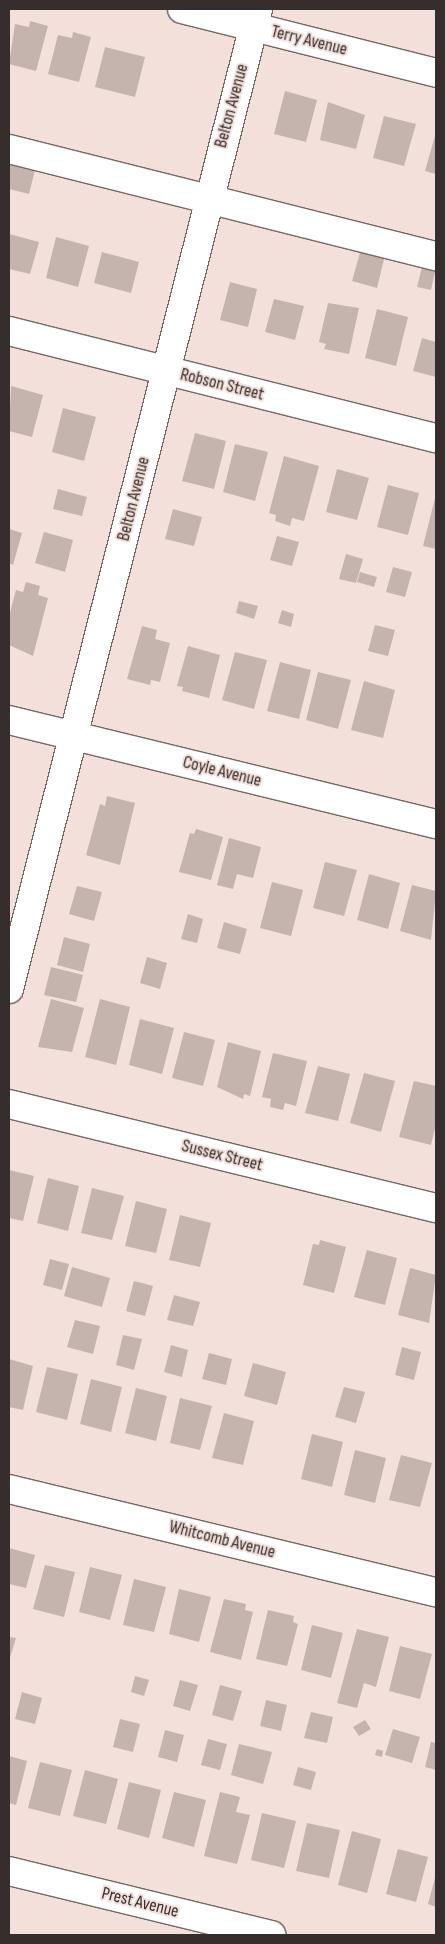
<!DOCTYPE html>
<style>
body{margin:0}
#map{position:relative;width:445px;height:1944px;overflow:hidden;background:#f3e0da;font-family:"Sofia Sans Condensed",sans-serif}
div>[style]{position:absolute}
.building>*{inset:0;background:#c5b3ad}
.roads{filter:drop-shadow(1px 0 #766761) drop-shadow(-1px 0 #766761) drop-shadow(0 1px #766761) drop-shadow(0 -1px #766761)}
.minor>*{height:28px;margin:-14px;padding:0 14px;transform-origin:14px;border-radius:14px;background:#fff}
span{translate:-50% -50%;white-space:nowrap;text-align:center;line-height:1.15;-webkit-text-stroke:4px #f3e0da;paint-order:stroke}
.street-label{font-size:18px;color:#352e2c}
.frame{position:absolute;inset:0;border:10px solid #352e2c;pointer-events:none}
</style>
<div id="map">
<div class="building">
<div style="clip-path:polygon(30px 21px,48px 26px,36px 71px,9px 64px,15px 24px,29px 27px)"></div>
<div style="clip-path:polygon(73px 32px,91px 37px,79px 82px,48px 74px,58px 35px,72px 38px)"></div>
<div style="clip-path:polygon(105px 47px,145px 57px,135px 97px,95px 87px)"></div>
<div style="clip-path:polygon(285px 91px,317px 100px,306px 142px,274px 134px)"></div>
<div style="clip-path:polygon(328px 102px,365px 115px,356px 149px,320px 140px)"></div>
<div style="clip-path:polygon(384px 116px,416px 124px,404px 166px,373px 158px)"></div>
<div style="clip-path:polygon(436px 132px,436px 174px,425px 171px)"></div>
<div style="clip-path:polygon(10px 164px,35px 170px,29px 194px,9px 189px)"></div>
<div style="clip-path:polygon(9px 234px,39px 242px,30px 274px,9px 269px)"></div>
<div style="clip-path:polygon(56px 237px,89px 246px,78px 287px,46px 278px)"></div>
<div style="clip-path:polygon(361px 249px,385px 255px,377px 288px,352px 281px)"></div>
<div style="clip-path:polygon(102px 252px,139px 262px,131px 293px,94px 283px)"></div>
<div style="clip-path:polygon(423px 263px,436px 267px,431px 290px,417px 287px)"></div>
<div style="clip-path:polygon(230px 282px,257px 289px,248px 327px,220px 320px)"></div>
<div style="clip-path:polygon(274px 299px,304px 306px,295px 340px,265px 332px)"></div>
<div style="clip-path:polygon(328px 303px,359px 308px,349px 354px,324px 349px,326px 344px,319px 342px)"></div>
<div style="clip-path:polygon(377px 309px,408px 317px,396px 366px,365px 358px)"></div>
<div style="clip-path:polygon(422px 338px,436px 342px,436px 377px,413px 371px)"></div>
<div style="clip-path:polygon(11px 386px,43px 395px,32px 437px,9px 431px)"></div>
<div style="clip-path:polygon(63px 408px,96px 417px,84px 461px,52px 452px)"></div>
<div style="clip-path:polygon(195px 433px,226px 441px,214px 489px,182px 481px)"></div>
<div style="clip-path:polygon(235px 444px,268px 452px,255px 501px,223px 492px)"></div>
<div style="clip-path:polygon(284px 456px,319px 466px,304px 521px,292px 518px,290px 526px,275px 521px,276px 515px,269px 513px)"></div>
<div style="clip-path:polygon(337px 469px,369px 478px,357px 520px,326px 512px)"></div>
<div style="clip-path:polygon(388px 485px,419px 493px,408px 535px,377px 527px)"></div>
<div style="clip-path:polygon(58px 489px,87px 497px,82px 516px,53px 509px)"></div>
<div style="clip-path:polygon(436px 494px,436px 549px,423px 546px)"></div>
<div style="clip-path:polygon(173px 509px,202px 517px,194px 546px,165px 539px)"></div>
<div style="clip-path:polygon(9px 529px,22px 533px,13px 565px,9px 563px)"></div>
<div style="clip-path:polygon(44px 532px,73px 540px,65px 572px,35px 563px)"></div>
<div style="clip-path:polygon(277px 536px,299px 542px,292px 566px,270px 560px)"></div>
<div style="clip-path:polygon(346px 554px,363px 559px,356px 583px,339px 579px)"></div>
<div style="clip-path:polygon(393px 567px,412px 572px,405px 597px,386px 592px)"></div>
<div style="clip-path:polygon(360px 572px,377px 577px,374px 587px,357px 582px)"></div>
<div style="clip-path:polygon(26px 582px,40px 586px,38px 595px,48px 598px,33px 656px,9px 645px,9px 616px,16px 590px,23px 592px)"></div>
<div style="clip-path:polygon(239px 601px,258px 606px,254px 619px,236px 613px)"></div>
<div style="clip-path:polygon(282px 610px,294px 614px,291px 627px,278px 623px)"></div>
<div style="clip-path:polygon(375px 625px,395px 630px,388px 656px,368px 651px)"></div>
<div style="clip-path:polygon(142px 626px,157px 630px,155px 639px,170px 643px,160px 682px,151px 680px,150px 685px,127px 679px)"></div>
<div style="clip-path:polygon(188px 646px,220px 655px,209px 698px,182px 691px,183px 687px,177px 686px)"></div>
<div style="clip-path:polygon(235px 652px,267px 660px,254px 709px,222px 700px)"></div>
<div style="clip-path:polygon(280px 662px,311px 670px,299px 719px,267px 711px)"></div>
<div style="clip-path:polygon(318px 672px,351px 680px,338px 729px,306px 720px)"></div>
<div style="clip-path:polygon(364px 681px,395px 690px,383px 738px,351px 730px)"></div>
<div style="clip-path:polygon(107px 796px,135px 803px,120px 865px,86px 855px,100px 804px,105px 806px)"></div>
<div style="clip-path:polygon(196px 829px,223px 837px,211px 880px,179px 872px,190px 833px,194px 834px)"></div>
<div style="clip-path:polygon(229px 838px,261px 847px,253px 878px,237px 874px,233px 889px,217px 885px)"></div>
<div style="clip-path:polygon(325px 862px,357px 870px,344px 916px,313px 908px)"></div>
<div style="clip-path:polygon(369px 874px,400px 883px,388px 929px,357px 920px)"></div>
<div style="clip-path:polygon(272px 882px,303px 890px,291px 936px,260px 928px)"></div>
<div style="clip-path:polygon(412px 885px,436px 891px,431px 940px,400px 931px)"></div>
<div style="clip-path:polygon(77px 886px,102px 892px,94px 921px,69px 914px)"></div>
<div style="clip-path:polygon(188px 914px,203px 919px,197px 943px,181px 939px)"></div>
<div style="clip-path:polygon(224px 922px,247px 929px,240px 954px,217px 948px)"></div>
<div style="clip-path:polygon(64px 937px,90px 944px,83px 972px,57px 965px)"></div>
<div style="clip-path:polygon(147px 957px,167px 963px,160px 989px,140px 983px)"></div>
<div style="clip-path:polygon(51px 967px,83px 975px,76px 1002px,44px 995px)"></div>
<div style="clip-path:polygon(51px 999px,84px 1008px,72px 1052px,38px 1047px)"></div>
<div style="clip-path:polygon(100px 999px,130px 1007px,116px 1065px,85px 1057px)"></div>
<div style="clip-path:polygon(140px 1019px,174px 1028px,162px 1074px,129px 1065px)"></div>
<div style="clip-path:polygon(184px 1032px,215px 1040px,203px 1086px,172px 1078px)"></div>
<div style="clip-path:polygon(228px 1042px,261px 1051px,250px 1096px,244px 1094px,243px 1099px,217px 1087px)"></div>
<div style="clip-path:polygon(273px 1053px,307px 1061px,296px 1106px,285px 1103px,283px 1110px,270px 1107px,271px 1099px,262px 1097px)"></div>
<div style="clip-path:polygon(318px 1066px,350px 1074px,338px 1121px,305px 1113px)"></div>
<div style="clip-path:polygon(364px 1073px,395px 1081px,381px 1132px,350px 1123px)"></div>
<div style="clip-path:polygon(414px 1081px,436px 1086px,436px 1124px,431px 1145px,399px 1137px)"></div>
<div style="clip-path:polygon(9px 1170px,34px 1176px,23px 1221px,9px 1218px)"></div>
<div style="clip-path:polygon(48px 1178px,79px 1186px,68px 1231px,37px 1223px)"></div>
<div style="clip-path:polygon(92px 1188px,124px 1196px,112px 1240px,81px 1233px)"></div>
<div style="clip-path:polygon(136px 1201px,167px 1209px,156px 1253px,125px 1246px)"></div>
<div style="clip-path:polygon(180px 1215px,211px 1223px,200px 1267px,169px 1260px)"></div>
<div style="clip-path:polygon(320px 1240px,346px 1247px,334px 1293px,303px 1285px,313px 1244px,319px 1245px)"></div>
<div style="clip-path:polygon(367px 1250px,397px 1258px,385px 1305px,354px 1297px)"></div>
<div style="clip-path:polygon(50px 1259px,69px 1264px,62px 1290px,43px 1285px)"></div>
<div style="clip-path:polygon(72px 1267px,110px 1278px,102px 1307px,64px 1296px)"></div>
<div style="clip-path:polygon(410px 1268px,436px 1275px,429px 1323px,398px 1315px)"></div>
<div style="clip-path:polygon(134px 1281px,153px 1286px,145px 1316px,126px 1311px)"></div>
<div style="clip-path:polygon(174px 1295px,200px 1302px,193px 1326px,167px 1320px)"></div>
<div style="clip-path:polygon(75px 1320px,100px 1326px,93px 1354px,67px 1347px)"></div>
<div style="clip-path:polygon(123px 1335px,142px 1339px,134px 1370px,116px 1365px)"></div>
<div style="clip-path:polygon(171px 1345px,188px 1350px,182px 1377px,164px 1372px)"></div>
<div style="clip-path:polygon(402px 1347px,421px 1352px,414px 1380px,395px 1375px)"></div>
<div style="clip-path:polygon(209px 1353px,232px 1359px,226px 1385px,202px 1379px)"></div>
<div style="clip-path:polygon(9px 1359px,33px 1366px,23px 1410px,9px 1407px)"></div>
<div style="clip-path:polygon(253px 1363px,286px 1372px,277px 1405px,244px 1396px)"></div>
<div style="clip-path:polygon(47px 1367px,78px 1374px,67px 1420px,36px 1412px)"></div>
<div style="clip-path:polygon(91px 1379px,122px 1387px,111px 1432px,80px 1424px)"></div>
<div style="clip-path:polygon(344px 1387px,365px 1392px,356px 1423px,335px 1417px)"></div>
<div style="clip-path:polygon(136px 1388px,167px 1396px,156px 1441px,125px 1433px)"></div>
<div style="clip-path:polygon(180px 1398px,212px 1406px,200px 1450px,170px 1443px)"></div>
<div style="clip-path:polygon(224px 1413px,254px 1421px,243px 1465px,212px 1458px)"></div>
<div style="clip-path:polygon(312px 1434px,343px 1442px,332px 1487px,301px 1479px)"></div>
<div style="clip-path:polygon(355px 1450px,386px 1458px,375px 1503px,344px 1495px)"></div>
<div style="clip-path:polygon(401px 1455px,432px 1463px,420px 1507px,389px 1500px)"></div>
<div style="clip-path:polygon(9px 1548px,35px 1555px,26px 1588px,9px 1584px)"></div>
<div style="clip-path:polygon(45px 1565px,75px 1572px,64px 1617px,33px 1609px)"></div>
<div style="clip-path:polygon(90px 1567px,122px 1575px,110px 1620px,79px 1612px)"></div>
<div style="clip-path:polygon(134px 1579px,166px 1587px,154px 1632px,123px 1625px)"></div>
<div style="clip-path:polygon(179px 1589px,211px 1597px,199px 1642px,169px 1634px)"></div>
<div style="clip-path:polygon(224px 1599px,246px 1604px,245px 1610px,253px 1612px,241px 1660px,210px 1652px)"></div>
<div style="clip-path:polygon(268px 1610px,294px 1616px,293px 1622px,298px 1624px,287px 1666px,256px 1659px)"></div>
<div style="clip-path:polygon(312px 1625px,343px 1633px,331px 1678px,301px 1670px)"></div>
<div style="clip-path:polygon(357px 1629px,389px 1637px,376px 1687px,364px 1683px,357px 1708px,337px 1703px)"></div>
<div style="clip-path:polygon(9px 1637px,16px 1638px,9px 1661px)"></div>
<div style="clip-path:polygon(400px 1646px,432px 1654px,420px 1699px,389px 1691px)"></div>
<div style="clip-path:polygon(135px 1676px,149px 1680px,144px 1696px,131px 1692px)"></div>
<div style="clip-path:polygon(180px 1680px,198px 1685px,190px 1711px,173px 1706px)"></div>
<div style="clip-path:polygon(220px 1685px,242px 1691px,233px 1721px,212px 1715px)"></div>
<div style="clip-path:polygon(22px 1692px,42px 1698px,35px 1724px,15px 1719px)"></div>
<div style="clip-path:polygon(266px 1700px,287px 1705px,281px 1731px,260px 1726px)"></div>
<div style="clip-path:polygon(311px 1712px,333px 1717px,327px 1743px,304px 1738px)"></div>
<div style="clip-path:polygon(120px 1719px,140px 1724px,133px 1752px,113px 1747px)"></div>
<div style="clip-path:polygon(365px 1720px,371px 1729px,359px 1736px,353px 1727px)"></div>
<div style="clip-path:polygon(393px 1729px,420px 1737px,412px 1763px,385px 1755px)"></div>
<div style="clip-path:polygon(165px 1730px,184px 1735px,177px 1762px,158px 1757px)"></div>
<div style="clip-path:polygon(208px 1739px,227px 1744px,220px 1770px,201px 1765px)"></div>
<div style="clip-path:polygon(431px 1742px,436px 1743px,436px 1770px,425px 1767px)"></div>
<div style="clip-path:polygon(239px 1744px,272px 1752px,263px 1784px,231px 1775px)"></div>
<div style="clip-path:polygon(377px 1749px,383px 1751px,382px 1757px,375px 1755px)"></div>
<div style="clip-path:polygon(9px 1756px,27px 1761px,16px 1805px,9px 1803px)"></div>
<div style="clip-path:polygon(40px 1762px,72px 1770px,60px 1816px,28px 1808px)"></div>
<div style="clip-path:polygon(298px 1767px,316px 1772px,311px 1790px,293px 1785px)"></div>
<div style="clip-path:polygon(85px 1770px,118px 1779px,106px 1824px,73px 1816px)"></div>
<div style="clip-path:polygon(129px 1782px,161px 1790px,149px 1838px,117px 1829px)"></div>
<div style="clip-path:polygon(174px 1792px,206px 1800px,194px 1847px,162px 1838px)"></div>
<div style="clip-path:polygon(220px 1792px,240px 1797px,236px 1812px,250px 1815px,237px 1864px,204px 1856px)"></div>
<div style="clip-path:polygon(262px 1813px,296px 1821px,284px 1868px,251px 1860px)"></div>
<div style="clip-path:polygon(307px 1823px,340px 1830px,329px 1878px,296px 1871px)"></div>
<div style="clip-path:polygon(352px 1831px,381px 1839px,367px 1893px,338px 1885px)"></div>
<div style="clip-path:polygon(398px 1849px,428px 1857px,416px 1902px,386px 1894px)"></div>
<div style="clip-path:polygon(436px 1874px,436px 1907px,428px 1904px)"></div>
</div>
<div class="roads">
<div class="minor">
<div style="left:182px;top:9px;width:262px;rotate:14.1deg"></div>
<div style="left:9px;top:149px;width:440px;rotate:14.1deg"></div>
<div style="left:9px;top:331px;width:440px;rotate:14.1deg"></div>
<div style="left:9px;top:720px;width:439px;rotate:13.7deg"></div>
<div style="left:9px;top:989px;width:1011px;rotate:-75.74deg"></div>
<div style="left:9px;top:1104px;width:439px;rotate:13.7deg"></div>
<div style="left:9px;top:1489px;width:439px;rotate:13.6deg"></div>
<div style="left:9px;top:1871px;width:270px;rotate:13.7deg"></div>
</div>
</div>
<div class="street-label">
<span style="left:309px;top:41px;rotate:14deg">Terry Avenue</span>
<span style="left:232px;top:106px;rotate:-75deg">Belton Avenue</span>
<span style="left:222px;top:385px;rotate:14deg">Robson Street</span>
<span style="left:134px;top:499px;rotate:-76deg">Belton Avenue</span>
<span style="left:222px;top:772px;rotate:14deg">Coyle Avenue</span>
<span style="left:222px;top:1156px;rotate:14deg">Sussex Street</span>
<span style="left:222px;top:1540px;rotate:14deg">Whitcomb Avenue</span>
<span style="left:140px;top:1903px;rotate:14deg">Prest Avenue</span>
</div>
<div class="frame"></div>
</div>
